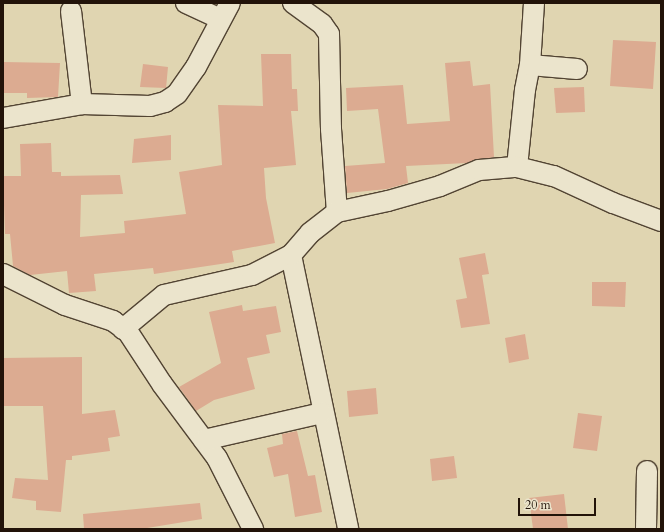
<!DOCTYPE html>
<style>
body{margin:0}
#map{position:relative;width:664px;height:532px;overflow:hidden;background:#e0d5b1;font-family:Cardo,serif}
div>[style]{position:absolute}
.building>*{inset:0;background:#dcab91}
.roads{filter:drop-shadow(1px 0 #524433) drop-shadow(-1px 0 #524433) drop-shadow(0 1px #524433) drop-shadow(0 -1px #524433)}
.street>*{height:20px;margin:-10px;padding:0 10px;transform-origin:10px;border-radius:10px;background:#ebe4cc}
span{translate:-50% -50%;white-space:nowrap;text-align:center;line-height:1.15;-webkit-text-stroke:4px #ebe4cc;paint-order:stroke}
.frame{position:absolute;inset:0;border:4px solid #221309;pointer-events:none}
.scale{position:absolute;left:518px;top:498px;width:78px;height:18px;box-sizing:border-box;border:2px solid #221309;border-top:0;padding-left:5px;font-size:12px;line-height:14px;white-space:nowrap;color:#221309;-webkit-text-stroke:3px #ebe4cc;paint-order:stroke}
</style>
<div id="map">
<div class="building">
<div style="clip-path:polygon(613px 40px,656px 42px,653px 89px,610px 86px)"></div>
<div style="clip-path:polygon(261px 54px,291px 54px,292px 89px,297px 89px,298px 111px,291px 111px,296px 165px,264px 168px,266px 198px,275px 243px,232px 251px,234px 262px,154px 274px,153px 268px,94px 274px,96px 291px,69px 293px,67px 271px,30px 275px,13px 266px,10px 234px,5px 234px,3px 176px,21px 176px,20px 144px,51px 143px,52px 172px,61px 172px,61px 176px,120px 175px,123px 194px,81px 195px,80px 237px,125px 233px,124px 221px,186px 214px,179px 172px,222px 165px,218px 105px,263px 106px)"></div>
<div style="clip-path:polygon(470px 61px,473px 86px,490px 84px,494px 157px,467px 163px,406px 166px,408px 183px,387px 189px,347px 193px,345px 166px,385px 163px,378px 109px,347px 111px,346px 88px,403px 85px,407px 124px,450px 121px,445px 63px)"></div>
<div style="clip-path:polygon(3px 62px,60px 63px,58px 97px,27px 98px,27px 93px,3px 93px)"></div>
<div style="clip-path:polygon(143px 64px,168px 67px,166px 88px,140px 87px)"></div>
<div style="clip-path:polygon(584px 87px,585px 112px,556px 113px,554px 88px)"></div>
<div style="clip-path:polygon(171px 135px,171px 160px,132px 163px,134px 139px)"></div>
<div style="clip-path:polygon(485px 253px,489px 274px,482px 275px,490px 324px,461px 328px,456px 300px,467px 298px,459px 258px)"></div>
<div style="clip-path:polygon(592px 282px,626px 282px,625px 307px,592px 306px)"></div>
<div style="clip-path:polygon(242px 305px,243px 311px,276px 306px,281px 332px,266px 335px,270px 353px,247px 358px,255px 389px,214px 400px,196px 411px,179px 387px,221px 363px,209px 312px)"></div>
<div style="clip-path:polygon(525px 334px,529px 359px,509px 363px,505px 338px)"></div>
<div style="clip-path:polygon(82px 357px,82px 414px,115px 410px,120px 436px,108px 438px,110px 451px,72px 456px,72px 460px,66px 460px,61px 512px,36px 510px,36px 501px,12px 498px,15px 478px,48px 480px,43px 406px,3px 406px,3px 358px)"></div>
<div style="clip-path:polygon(376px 388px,378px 414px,349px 417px,347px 391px)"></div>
<div style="clip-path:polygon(578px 413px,602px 416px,597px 451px,573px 448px)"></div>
<div style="clip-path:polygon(297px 431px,308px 476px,315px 475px,322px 512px,295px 517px,288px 474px,274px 477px,267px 448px,283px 444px,282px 434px)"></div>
<div style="clip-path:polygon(454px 456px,457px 478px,432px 481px,430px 459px)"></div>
<div style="clip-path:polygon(564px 494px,568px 529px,533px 529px,529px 498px)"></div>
<div style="clip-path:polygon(200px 503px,202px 519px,141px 529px,84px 529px,83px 514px)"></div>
</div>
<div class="roads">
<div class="street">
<div style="left:186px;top:3px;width:38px;rotate:25deg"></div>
<div style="left:293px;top:3px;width:36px;rotate:36deg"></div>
<div style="left:322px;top:24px;width:12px;rotate:55deg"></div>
<div style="left:329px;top:34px;width:95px;rotate:88.8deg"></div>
<div style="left:331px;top:129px;width:83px;rotate:85.9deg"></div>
<div style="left:71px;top:11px;width:94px;rotate:83.3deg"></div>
<div style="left:530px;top:65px;width:62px;rotate:-86.3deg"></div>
<div style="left:3px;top:118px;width:80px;rotate:-10deg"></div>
<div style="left:82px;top:104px;width:68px;rotate:1.7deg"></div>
<div style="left:150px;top:106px;width:16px;rotate:-15deg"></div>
<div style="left:165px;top:102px;width:14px;rotate:-34deg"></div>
<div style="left:177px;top:94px;width:33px;rotate:-55deg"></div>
<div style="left:196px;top:67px;width:72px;rotate:-62deg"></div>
<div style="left:517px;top:167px;width:77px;rotate:-84.1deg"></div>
<div style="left:525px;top:90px;width:25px;rotate:-79deg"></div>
<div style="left:530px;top:65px;width:47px;rotate:4.9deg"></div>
<div style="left:291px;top:255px;width:280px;rotate:78.2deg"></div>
<div style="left:3px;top:274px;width:69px;rotate:26.6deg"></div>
<div style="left:65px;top:305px;width:51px;rotate:18.4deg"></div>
<div style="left:113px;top:321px;width:19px;rotate:36deg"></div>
<div style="left:128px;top:332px;width:62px;rotate:56.8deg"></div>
<div style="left:162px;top:384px;width:92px;rotate:53.4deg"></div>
<div style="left:217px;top:458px;width:80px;rotate:63.1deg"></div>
<div style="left:123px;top:329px;width:53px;rotate:-39.7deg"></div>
<div style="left:164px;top:295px;width:90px;rotate:-12.8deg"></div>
<div style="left:252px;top:275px;width:44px;rotate:-27.1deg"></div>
<div style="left:291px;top:255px;width:29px;rotate:-49deg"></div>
<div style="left:310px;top:233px;width:34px;rotate:-38deg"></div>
<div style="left:337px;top:212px;width:52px;rotate:-12.2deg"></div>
<div style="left:388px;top:201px;width:54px;rotate:-16.1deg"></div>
<div style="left:440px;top:186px;width:42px;rotate:-22.3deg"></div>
<div style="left:479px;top:170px;width:38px;rotate:-5deg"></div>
<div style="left:517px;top:167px;width:38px;rotate:14deg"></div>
<div style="left:554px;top:176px;width:65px;rotate:24.6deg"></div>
<div style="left:613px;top:203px;width:51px;rotate:20.6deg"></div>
<div style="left:204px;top:440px;width:121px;rotate:-12.9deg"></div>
<div style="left:646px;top:529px;width:58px;rotate:-89deg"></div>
</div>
</div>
<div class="frame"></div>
<div class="scale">20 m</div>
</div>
